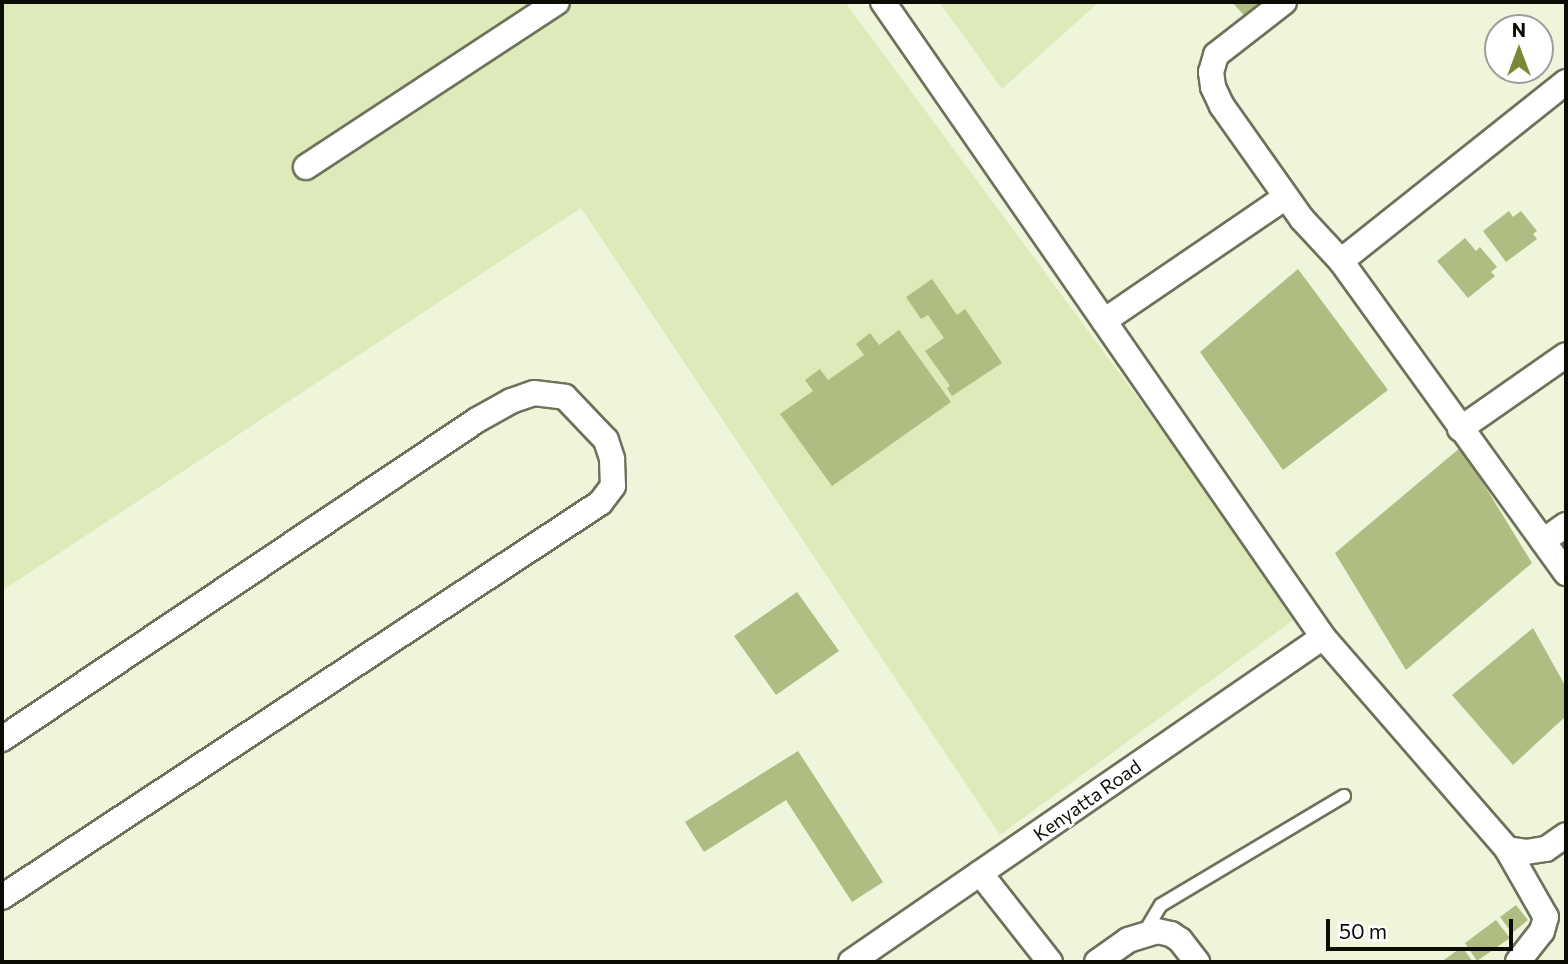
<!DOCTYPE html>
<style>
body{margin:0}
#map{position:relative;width:1568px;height:964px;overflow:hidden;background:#eef5da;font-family:Commissioner,sans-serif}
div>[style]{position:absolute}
.green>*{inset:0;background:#dfeabb}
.building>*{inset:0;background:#afbc82}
.roads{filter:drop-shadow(2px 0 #6d725b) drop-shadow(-2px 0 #6d725b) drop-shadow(0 2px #6d725b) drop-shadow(0 -2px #6d725b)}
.service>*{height:12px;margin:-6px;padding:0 6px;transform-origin:6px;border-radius:6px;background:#fff}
.minor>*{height:24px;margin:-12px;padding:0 12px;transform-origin:12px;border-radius:12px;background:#fff}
span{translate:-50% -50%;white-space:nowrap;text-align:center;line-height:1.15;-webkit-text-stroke:5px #fff;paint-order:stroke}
.street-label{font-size:19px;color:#0b0d05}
.frame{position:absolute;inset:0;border:4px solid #0b0d05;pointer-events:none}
.north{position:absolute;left:1484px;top:14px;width:70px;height:70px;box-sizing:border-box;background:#fff;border:2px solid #9d9e9b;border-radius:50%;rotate:0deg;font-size:19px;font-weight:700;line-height:28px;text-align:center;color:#0b0d05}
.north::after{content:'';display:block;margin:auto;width:24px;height:32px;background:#7a8937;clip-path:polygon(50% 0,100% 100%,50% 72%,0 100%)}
.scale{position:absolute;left:1326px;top:919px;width:187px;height:32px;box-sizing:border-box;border:4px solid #0b0d05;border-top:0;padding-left:9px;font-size:21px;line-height:24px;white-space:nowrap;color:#0b0d05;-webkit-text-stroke:5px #fff;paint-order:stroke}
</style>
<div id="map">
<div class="green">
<div style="clip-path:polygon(2px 2px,845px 2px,1299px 616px,1000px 835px,581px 208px,2px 591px)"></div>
<div style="clip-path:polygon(939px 2px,1099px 2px,1002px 89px)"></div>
</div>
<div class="building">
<div style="clip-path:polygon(1232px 2px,1275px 2px,1250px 22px)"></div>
<div style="clip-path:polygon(1509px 211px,1513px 217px,1521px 211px,1537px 231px,1533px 234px,1537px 239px,1506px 262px,1483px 231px)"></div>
<div style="clip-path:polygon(1465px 238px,1476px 251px,1480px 247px,1497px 267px,1491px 272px,1495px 276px,1468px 298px,1437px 261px)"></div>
<div style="clip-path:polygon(1298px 269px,1388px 390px,1283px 470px,1200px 352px)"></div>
<div style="clip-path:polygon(932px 279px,957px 315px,965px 309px,1002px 363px,952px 396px,947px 388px,950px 386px,925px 351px,944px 338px,928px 315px,921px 319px,906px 297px)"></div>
<div style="clip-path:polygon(899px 330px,951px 402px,832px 486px,780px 414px,813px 391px,805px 380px,820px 369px,828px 380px,864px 355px,856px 344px,870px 333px,879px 345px)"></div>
<div style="clip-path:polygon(1461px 447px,1532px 563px,1406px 670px,1335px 553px)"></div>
<div style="clip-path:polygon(797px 592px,839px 651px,776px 695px,734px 636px)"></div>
<div style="clip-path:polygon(1533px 628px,1566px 687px,1566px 716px,1513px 765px,1452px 695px)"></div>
<div style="clip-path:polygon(798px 751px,883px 882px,852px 902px,786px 800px,704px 852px,685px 822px)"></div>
<div style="clip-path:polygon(1516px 905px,1528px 920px,1512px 933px,1500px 917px)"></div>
<div style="clip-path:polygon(1496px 920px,1510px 938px,1477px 961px,1465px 943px)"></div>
<div style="clip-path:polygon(1462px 947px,1473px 962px,1441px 962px)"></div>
</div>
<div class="roads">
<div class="service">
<div style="left:1144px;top:933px;width:33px;rotate:-59deg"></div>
<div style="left:1161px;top:905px;width:213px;rotate:-30.8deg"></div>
</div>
<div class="minor">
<div style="left:883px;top:2px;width:773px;rotate:55.28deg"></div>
<div style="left:1323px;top:637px;width:281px;rotate:49deg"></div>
<div style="left:1507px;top:849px;width:19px;rotate:9deg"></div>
<div style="left:1526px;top:852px;width:20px;rotate:-9deg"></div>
<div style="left:1546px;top:849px;width:24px;rotate:-35deg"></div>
<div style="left:1284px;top:2px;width:86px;rotate:142.1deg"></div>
<div style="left:1216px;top:55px;width:18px;rotate:106deg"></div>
<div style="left:1211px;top:72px;width:15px;rotate:82deg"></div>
<div style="left:1213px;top:87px;width:21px;rotate:65deg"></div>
<div style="left:1222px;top:106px;width:138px;rotate:54.7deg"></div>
<div style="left:1302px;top:219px;width:57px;rotate:47.1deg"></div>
<div style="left:1341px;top:261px;width:385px;rotate:54.2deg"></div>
<div style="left:306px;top:167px;width:300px;rotate:-33.3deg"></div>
<div style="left:1341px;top:261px;width:288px;rotate:-38.5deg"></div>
<div style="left:1104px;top:321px;width:220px;rotate:-34.3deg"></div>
<div style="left:1460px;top:429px;width:129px;rotate:-34.9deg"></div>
<div style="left:1543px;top:541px;width:28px;rotate:-35deg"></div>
<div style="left:2px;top:739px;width:572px;rotate:-33.88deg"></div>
<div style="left:477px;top:420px;width:39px;rotate:-29deg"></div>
<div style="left:511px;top:401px;width:24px;rotate:-19deg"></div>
<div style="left:534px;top:393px;width:31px;rotate:7deg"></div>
<div style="left:565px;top:397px;width:59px;rotate:46.4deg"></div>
<div style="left:606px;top:440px;width:20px;rotate:72deg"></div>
<div style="left:612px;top:459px;width:27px;rotate:88deg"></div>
<div style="left:613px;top:486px;width:21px;rotate:127deg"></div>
<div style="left:600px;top:503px;width:716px;rotate:146.62deg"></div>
<div style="left:1507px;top:849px;width:78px;rotate:60.2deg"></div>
<div style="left:1546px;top:917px;width:15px;rotate:106deg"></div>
<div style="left:1542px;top:931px;width:39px;rotate:128deg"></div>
<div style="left:980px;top:873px;width:113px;rotate:51.8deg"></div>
<div style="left:851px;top:962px;width:573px;rotate:-34.55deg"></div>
<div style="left:1097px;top:962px;width:38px;rotate:-35deg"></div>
<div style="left:1128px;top:940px;width:30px;rotate:-17deg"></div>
<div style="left:1157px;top:931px;width:14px;rotate:12deg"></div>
<div style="left:1171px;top:934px;width:11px;rotate:34deg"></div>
<div style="left:1180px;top:940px;width:28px;rotate:52deg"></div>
</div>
</div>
<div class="street-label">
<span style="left:1087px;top:800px;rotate:-35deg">Kenyatta Road</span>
</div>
<div class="frame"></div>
<div class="north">N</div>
<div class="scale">50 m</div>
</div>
